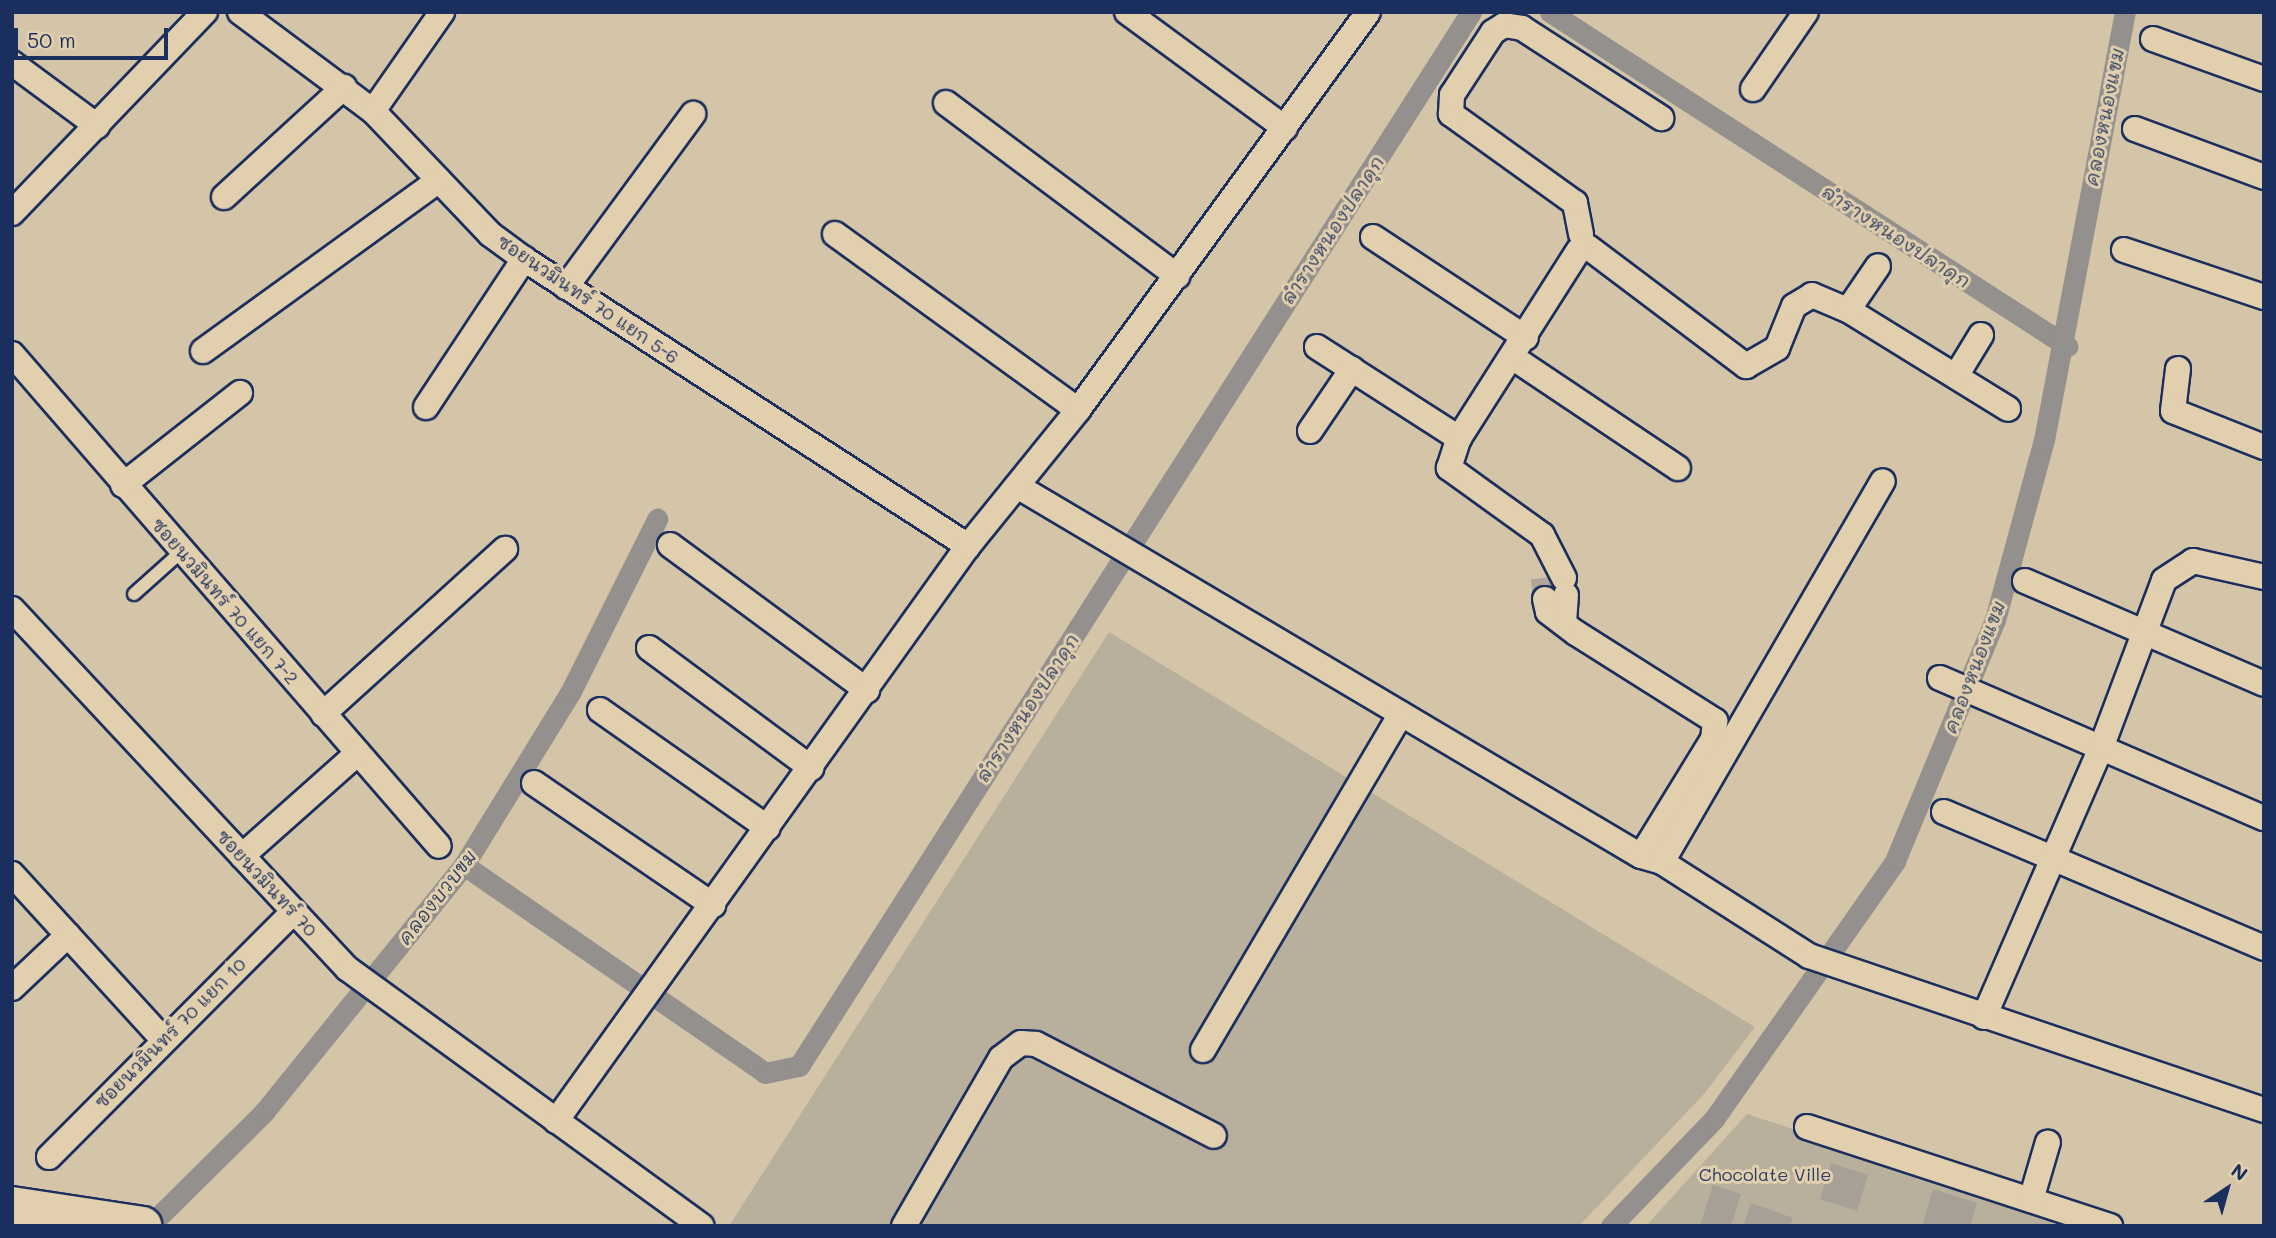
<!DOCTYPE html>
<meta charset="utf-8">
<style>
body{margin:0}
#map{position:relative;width:2276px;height:1238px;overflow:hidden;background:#d5c5a8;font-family:Mali,"Playpen Sans Thai",sans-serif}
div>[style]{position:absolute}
.green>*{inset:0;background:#b9af9d}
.canal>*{height:21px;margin:-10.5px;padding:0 10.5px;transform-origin:10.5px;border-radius:10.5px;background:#93908e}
.building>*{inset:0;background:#a6a096}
.minor-tunnel>*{height:24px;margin-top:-12px;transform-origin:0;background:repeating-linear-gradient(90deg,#b0a799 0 24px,transparent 0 36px)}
.roads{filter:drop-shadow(2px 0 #1b2f5e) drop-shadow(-2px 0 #1b2f5e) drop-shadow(0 2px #1b2f5e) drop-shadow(0 -2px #1b2f5e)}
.service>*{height:12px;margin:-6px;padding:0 6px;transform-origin:6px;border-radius:6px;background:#e1cfad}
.minor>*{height:24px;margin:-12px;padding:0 12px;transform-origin:12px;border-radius:12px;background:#e1cfad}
.primary>*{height:38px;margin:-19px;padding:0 19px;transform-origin:19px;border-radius:19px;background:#e1cfad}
span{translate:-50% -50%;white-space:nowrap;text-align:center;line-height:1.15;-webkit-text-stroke:6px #e1cfad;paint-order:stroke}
.street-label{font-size:18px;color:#1b2f5e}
.park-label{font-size:18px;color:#2b3c64}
.water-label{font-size:19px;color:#2d3e65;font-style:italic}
.frame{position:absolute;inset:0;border:14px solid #1b2f5e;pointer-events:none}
.north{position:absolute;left:2192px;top:1154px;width:70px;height:70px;-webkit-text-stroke:5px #e1cfad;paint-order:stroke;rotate:36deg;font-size:19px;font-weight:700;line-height:28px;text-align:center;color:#1b2f5e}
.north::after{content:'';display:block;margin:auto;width:24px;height:32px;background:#1b2f5e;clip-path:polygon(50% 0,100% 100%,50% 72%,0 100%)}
.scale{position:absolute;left:14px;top:28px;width:154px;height:32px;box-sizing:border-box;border:4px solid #1b2f5e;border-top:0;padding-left:9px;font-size:21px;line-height:24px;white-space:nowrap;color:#1b2f5e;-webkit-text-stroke:5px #e1cfad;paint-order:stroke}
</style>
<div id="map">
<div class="green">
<div style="clip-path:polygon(1109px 632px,1755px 1027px,1704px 1094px,1579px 1226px,729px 1226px)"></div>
<div style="clip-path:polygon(1747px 1114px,2090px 1226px,1646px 1226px)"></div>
</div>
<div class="canal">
<div style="left:1550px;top:12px;width:616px;rotate:32.86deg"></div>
<div style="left:464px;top:865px;width:366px;rotate:34.6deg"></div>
<div style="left:765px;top:1073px;width:35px;rotate:-12deg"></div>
<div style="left:799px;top:1066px;width:1250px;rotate:-57.48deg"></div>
<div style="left:149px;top:1226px;width:162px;rotate:-44.7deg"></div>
<div style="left:264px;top:1112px;width:318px;rotate:-51deg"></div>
<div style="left:464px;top:865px;width:202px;rotate:-58.4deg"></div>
<div style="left:570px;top:693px;width:195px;rotate:-63.4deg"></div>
<div style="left:1611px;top:1226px;width:149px;rotate:-46.1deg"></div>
<div style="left:1714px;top:1119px;width:315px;rotate:-54.9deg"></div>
<div style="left:1895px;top:861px;width:261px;rotate:-67.5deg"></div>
<div style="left:1995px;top:620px;width:187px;rotate:-74.8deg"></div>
<div style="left:2044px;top:440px;width:436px;rotate:-79.3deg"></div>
</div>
<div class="building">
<div style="clip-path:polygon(1831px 1163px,1868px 1175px,1857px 1211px,1820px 1199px)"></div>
<div style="clip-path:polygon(1713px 1185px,1741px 1194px,1731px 1226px,1700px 1226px)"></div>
<div style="clip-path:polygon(1933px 1189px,1977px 1203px,1970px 1226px,1922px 1226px)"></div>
<div style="clip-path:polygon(1751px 1203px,1793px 1218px,1790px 1226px,1743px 1226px)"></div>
</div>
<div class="minor-tunnel">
<div style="left:1543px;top:578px;width:21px;rotate:85deg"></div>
</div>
<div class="roads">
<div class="service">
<div style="left:134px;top:594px;width:63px;rotate:-41.8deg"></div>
</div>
<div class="minor">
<div style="left:240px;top:12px;width:166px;rotate:36.7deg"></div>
<div style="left:373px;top:111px;width:170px;rotate:46.4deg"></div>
<div style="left:490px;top:234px;width:42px;rotate:36.3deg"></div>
<div style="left:524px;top:259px;width:529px;rotate:32.88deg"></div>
<div style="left:1127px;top:12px;width:196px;rotate:36.3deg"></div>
<div style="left:2153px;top:39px;width:118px;rotate:19.8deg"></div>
<div style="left:12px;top:63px;width:106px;rotate:36.5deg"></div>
<div style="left:1753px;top:89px;width:93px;rotate:-55.5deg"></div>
<div style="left:946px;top:103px;width:289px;rotate:36.8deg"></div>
<div style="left:373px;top:111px;width:121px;rotate:-55.1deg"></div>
<div style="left:2135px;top:129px;width:138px;rotate:20.4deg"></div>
<div style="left:224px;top:197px;width:163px;rotate:-42.5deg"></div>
<div style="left:12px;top:213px;width:279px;rotate:-46.2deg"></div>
<div style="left:835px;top:234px;width:300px;rotate:35.9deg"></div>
<div style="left:1581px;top:234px;width:32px;rotate:-101deg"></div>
<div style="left:1575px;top:203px;width:153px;rotate:-144.3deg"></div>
<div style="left:1451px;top:114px;width:19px;rotate:-87deg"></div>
<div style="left:1452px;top:95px;width:75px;rotate:-56.9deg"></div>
<div style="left:1493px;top:32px;width:13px;rotate:-32deg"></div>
<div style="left:1504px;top:25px;width:18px;rotate:9deg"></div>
<div style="left:1522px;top:28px;width:166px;rotate:32.9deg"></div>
<div style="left:1373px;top:237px;width:183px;rotate:33.4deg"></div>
<div style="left:1588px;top:247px;width:198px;rotate:37deg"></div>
<div style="left:1746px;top:366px;width:36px;rotate:-30deg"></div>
<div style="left:1777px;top:348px;width:45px;rotate:-68deg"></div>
<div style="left:1794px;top:306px;width:21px;rotate:-31deg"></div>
<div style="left:1812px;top:295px;width:39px;rotate:23deg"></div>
<div style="left:1848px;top:310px;width:188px;rotate:31.7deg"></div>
<div style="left:2124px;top:250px;width:148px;rotate:18.6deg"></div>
<div style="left:566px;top:287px;width:215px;rotate:-53.7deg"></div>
<div style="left:1848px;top:310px;width:53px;rotate:-55.7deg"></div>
<div style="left:1317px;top:347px;width:169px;rotate:32.7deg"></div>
<div style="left:203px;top:351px;width:291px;rotate:-35.9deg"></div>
<div style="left:12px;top:354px;width:651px;rotate:49.05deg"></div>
<div style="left:1515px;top:359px;width:196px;rotate:33.8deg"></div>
<div style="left:2178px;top:369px;width:42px;rotate:96.8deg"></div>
<div style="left:2173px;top:411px;width:98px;rotate:21.6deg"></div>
<div style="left:1956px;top:376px;width:48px;rotate:-58.6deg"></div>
<div style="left:426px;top:407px;width:178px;rotate:-56.5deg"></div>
<div style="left:1310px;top:431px;width:75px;rotate:-55.9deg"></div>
<div style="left:123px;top:485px;width:149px;rotate:-38.2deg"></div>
<div style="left:1017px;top:486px;width:725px;rotate:30.67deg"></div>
<div style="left:1641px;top:856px;width:22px;rotate:16deg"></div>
<div style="left:1662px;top:862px;width:174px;rotate:32.6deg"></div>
<div style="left:1809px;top:956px;width:480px;rotate:18.7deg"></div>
<div style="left:670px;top:545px;width:245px;rotate:36.4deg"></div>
<div style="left:1564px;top:578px;width:48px;rotate:-117.1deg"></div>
<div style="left:1542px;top:535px;width:115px;rotate:-144.2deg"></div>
<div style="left:1449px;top:468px;width:32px;rotate:-72deg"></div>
<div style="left:1459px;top:438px;width:222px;rotate:-57.5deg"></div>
<div style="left:2025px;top:581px;width:260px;rotate:23.3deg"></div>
<div style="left:1545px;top:599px;width:13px;rotate:77deg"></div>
<div style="left:1548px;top:612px;width:35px;rotate:37deg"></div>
<div style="left:1576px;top:633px;width:165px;rotate:32.3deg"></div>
<div style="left:1715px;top:721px;width:18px;rotate:96deg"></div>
<div style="left:1713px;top:739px;width:137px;rotate:121.6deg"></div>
<div style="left:12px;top:609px;width:492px;rotate:47deg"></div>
<div style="left:348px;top:969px;width:437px;rotate:36deg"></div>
<div style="left:1564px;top:623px;width:28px;rotate:-86deg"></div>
<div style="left:649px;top:648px;width:202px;rotate:36.5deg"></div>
<div style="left:1940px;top:678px;width:353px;rotate:23.4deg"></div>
<div style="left:600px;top:710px;width:205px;rotate:35.1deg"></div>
<div style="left:323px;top:714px;width:246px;rotate:-42.2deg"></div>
<div style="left:534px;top:783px;width:217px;rotate:34.3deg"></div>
<div style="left:1944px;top:812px;width:348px;rotate:23deg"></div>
<div style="left:242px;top:856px;width:155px;rotate:-41.6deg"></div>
<div style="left:1662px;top:862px;width:440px;rotate:-59.9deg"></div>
<div style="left:12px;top:874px;width:222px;rotate:47.6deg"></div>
<div style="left:12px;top:988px;width:77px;rotate:-43.4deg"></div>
<div style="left:1984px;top:1017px;width:293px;rotate:-66.5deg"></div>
<div style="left:2101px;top:748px;width:179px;rotate:-69.4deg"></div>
<div style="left:2164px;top:580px;width:35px;rotate:-33deg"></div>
<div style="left:2193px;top:561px;width:73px;rotate:12.7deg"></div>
<div style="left:1203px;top:1050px;width:390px;rotate:-59.5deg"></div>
<div style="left:556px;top:1121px;width:707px;rotate:-54.38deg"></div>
<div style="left:968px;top:546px;width:175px;rotate:-51deg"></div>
<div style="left:1078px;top:410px;width:492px;rotate:-53.9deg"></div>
<div style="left:1807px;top:1127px;width:319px;rotate:18.1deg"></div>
<div style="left:49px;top:1157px;width:346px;rotate:-45.1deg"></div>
<div style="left:2031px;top:1200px;width:60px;rotate:-73.7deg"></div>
<div style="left:904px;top:1226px;width:194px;rotate:-60deg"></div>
<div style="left:1001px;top:1058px;width:25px;rotate:-37deg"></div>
<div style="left:1021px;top:1043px;width:15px;rotate:4deg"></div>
<div style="left:1036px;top:1044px;width:200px;rotate:27.3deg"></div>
</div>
<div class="primary">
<div style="left:12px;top:1206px;width:132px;rotate:8.7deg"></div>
</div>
</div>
<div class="street-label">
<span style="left:588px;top:299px;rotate:34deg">ซอยนวมินทร์ 70 แยก 5-6</span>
<span style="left:225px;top:601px;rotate:49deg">ซอยนวมินทร์ 70 แยก 7-2</span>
<span style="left:267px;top:883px;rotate:47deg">ซอยนวมินทร์ 70</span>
<span style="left:170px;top:1033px;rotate:-45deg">ซอยนวมินทร์ 70 แยก 10</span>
</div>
<div class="park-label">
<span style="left:1765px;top:1174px">Chocolate Ville</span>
</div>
<div class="water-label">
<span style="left:2104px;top:117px;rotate:-79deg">คลองหนองแขม</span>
<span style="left:1332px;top:230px;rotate:-57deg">ลำรางหนองปลาดุก</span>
<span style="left:1896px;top:236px;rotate:33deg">ลำรางหนองปลาดุก</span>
<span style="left:1974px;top:667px;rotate:-69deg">คลองหนองแขม</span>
<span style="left:1027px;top:708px;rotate:-57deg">ลำรางหนองปลาดุก</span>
<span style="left:437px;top:897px;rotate:-52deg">คลองบวบขม</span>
</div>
<div class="frame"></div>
<div class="north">N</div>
<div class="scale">50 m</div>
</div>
